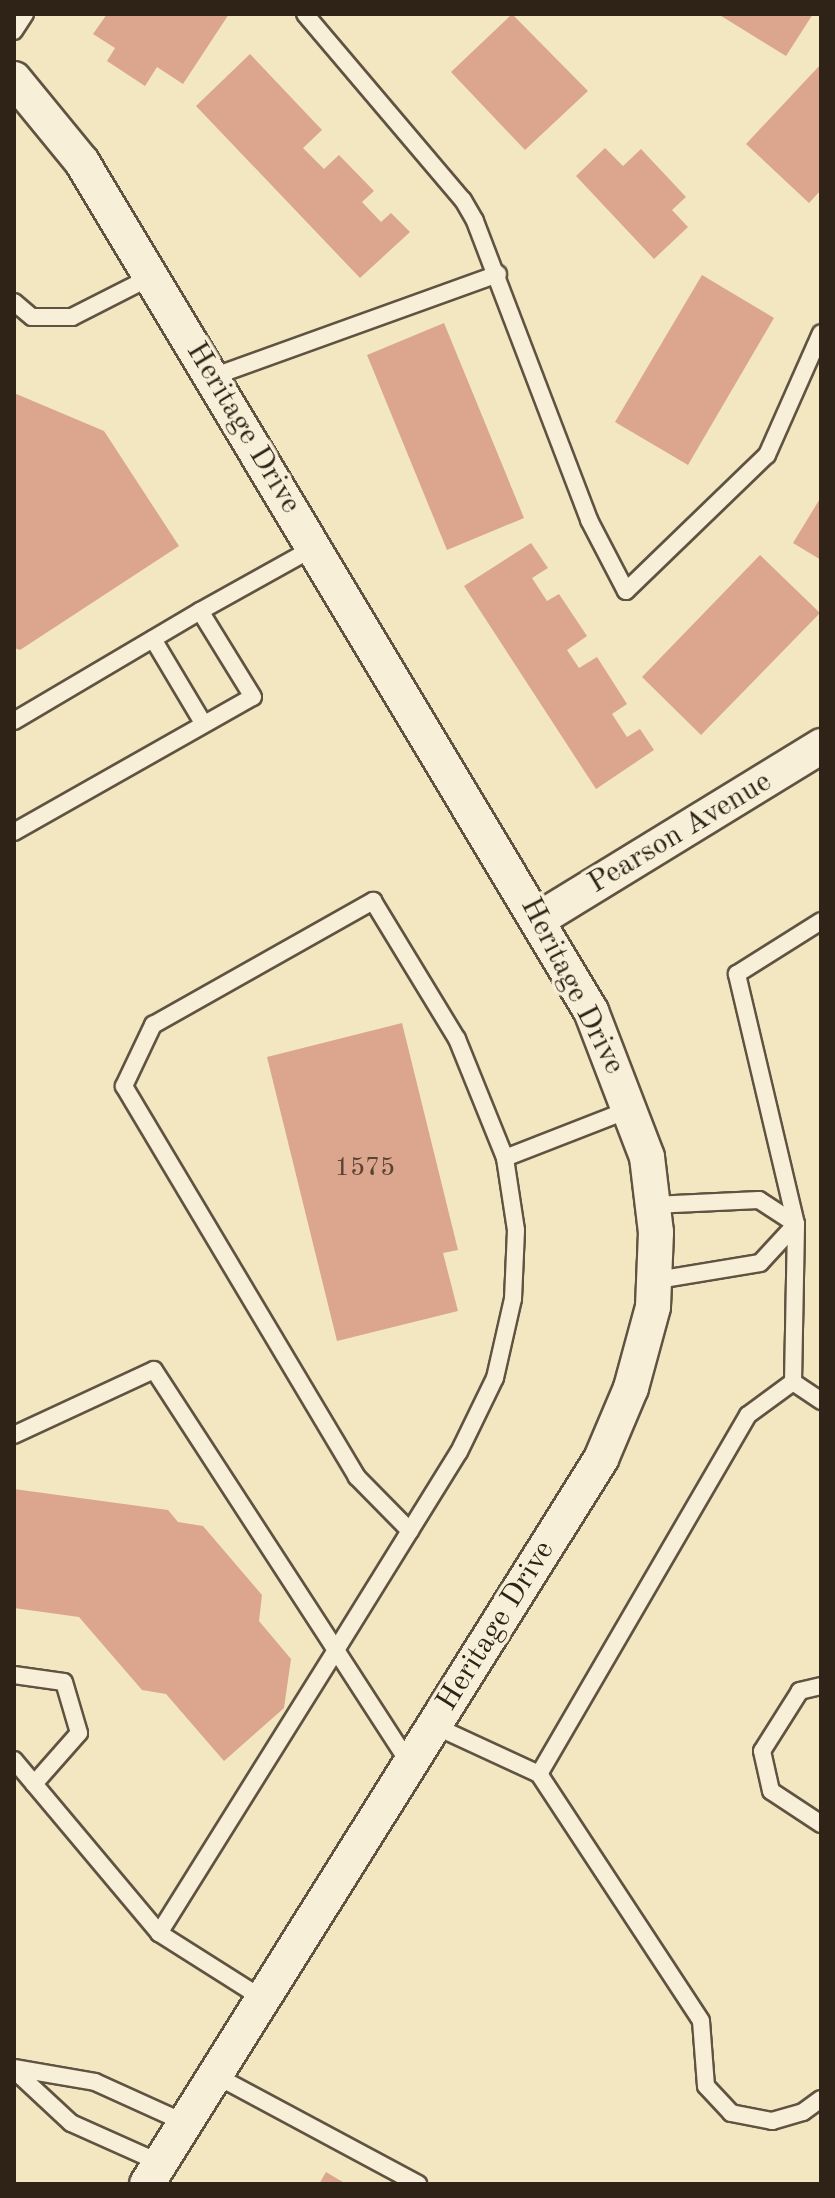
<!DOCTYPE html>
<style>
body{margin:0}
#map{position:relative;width:835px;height:2198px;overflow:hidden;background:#f2e7c1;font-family:"Old Standard TT",serif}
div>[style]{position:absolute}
.building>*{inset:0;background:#dba68d}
.roads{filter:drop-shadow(2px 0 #605342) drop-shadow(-2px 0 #605342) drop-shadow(0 2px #605342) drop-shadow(0 -2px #605342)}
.lane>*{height:16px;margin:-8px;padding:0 8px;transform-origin:8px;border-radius:8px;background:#f7efd7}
.street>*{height:34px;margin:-17px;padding:0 17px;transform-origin:17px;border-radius:17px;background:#f7efd7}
span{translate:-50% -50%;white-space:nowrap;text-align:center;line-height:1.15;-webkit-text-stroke:7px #f7efd7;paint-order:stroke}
.number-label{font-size:26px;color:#5a4334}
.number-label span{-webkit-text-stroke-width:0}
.street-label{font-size:30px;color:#2f2217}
.frame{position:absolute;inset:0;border:16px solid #2f2217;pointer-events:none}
</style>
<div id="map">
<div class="building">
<div style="clip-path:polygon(107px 14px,229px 14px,183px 84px,157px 67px,145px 86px,107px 61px,115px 48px,93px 34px)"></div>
<div style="clip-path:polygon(512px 14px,588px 91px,525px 150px,451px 72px)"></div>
<div style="clip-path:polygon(718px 14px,813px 14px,786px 56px)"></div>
<div style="clip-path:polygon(250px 54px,322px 130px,303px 148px,324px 169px,339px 155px,374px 191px,362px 202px,381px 222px,391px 213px,410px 232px,360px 278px,196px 106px)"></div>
<div style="clip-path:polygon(821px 64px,821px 190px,809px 203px,746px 144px)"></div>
<div style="clip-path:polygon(605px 148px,623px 166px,641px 149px,686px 197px,672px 210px,688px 227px,654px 259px,576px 176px)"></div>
<div style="clip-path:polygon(702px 275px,774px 318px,688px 465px,615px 422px)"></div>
<div style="clip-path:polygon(444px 323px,524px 518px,447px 550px,367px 355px)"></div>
<div style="clip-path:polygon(14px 393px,104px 431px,179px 546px,20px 650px,14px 648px)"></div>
<div style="clip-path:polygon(821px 497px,821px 560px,793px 543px)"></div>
<div style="clip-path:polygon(531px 543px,548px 568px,532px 578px,547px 601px,559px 594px,587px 636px,567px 650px,579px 668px,597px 657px,627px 704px,612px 714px,627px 737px,640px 729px,654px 750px,596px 789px,464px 586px)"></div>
<div style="clip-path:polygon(760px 555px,820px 613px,701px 735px,642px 677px)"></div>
<div style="clip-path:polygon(402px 1023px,458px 1250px,443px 1253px,458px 1311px,337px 1341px,267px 1057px)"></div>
<div style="clip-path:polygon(14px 1489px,168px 1510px,178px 1522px,203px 1526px,262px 1595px,259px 1621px,291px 1659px,284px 1708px,224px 1761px,166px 1694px,142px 1690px,79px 1617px,14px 1608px)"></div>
<div style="clip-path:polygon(326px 2172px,346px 2184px,319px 2184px)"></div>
</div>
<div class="roads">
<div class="lane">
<div style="left:305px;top:14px;width:244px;rotate:49.7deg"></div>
<div style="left:463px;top:200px;width:24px;rotate:60deg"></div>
<div style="left:475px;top:221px;width:320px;rotate:69.1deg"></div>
<div style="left:589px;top:520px;width:80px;rotate:62.5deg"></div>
<div style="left:626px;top:591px;width:196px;rotate:-44deg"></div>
<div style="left:767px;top:455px;width:133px;rotate:-66.1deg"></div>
<div style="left:14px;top:31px;width:20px;rotate:-57deg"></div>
<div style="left:14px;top:302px;width:23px;rotate:40deg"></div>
<div style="left:32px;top:317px;width:40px"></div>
<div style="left:72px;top:317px;width:89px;rotate:-26.9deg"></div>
<div style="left:212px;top:377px;width:304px;rotate:-19.8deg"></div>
<div style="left:153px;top:639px;width:98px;rotate:59.2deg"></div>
<div style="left:14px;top:721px;width:216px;rotate:-30.6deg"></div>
<div style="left:14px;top:832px;width:274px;rotate:-29.5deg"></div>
<div style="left:253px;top:697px;width:101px;rotate:-121.6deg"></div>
<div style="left:200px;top:611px;width:132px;rotate:-29.1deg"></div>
<div style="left:653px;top:1205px;width:106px;rotate:-2.7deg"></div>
<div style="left:759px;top:1200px;width:44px;rotate:33deg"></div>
<div style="left:796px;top:1224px;width:53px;rotate:132.7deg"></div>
<div style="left:760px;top:1263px;width:104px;rotate:170.6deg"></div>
<div style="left:793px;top:1382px;width:56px;rotate:143.7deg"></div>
<div style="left:748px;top:1415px;width:415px;rotate:120.2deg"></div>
<div style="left:539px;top:1774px;width:295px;rotate:56.7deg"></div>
<div style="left:701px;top:2021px;width:65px;rotate:85.6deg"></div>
<div style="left:706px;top:2086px;width:37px;rotate:47deg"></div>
<div style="left:731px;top:2113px;width:42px;rotate:11deg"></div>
<div style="left:772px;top:2121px;width:32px;rotate:-16deg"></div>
<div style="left:803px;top:2112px;width:22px;rotate:-36deg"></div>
<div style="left:793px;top:1382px;width:158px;rotate:-88.9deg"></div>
<div style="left:796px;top:1224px;width:257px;rotate:-103.3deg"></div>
<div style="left:737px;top:974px;width:99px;rotate:-32.2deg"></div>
<div style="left:793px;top:1382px;width:34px;rotate:34deg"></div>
<div style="left:14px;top:1435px;width:154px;rotate:-24.9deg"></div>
<div style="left:154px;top:1370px;width:334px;rotate:57deg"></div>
<div style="left:336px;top:1650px;width:334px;rotate:122deg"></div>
<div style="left:159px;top:1933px;width:122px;rotate:32.3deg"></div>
<div style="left:410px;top:1531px;width:76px;rotate:-134.5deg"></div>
<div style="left:357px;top:1477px;width:455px;rotate:-120.8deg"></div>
<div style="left:124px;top:1086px;width:68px;rotate:-64.6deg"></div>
<div style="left:153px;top:1025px;width:253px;rotate:-29.4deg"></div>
<div style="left:373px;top:901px;width:162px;rotate:58.7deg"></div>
<div style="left:457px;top:1039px;width:128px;rotate:68deg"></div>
<div style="left:14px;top:1675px;width:50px;rotate:8deg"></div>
<div style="left:64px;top:1682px;width:53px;rotate:73.6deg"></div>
<div style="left:79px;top:1733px;width:68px;rotate:131.4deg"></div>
<div style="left:821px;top:1686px;width:22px;rotate:167deg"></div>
<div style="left:800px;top:1691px;width:71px;rotate:122.3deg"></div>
<div style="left:762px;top:1751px;width:41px;rotate:77.3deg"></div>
<div style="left:771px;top:1791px;width:60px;rotate:33.4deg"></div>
<div style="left:433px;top:1725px;width:117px;rotate:24.8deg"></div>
<div style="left:14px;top:1760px;width:226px;rotate:50deg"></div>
<div style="left:409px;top:1763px;width:135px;rotate:-122.9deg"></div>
<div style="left:336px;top:1650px;width:233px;rotate:-58.2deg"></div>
<div style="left:459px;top:1452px;width:82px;rotate:-64.1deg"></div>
<div style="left:495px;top:1378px;width:81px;rotate:-77.2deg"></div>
<div style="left:513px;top:1299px;width:69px;rotate:-87.5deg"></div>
<div style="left:516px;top:1230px;width:73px;rotate:-98.7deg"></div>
<div style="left:505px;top:1158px;width:135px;rotate:-21.3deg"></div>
<div style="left:14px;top:2068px;width:82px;rotate:9.8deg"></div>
<div style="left:95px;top:2082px;width:97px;rotate:24.4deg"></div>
<div style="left:14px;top:2070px;width:78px;rotate:42.9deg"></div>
<div style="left:71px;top:2123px;width:95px;rotate:24.1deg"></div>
<div style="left:213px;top:2074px;width:233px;rotate:28.2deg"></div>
</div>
<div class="street">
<div style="left:14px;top:79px;width:107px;rotate:50.7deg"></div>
<div style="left:82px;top:162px;width:990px;rotate:59.06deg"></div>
<div style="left:591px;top:1011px;width:156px;rotate:69deg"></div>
<div style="left:647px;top:1157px;width:76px;rotate:83.2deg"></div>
<div style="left:656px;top:1232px;width:75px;rotate:92.3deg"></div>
<div style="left:653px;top:1307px;width:84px;rotate:105.2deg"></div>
<div style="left:631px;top:1388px;width:77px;rotate:112.9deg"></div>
<div style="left:601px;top:1459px;width:855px;rotate:122.06deg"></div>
<div style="left:539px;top:919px;width:331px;rotate:-31.5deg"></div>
</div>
</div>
<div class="number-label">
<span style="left:365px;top:1169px">1575</span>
</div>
<div class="street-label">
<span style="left:243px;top:428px;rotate:59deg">Heritage Drive</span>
<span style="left:680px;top:833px;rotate:-31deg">Pearson Avenue</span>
<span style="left:572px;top:986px;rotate:63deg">Heritage Drive</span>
<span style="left:496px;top:1626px;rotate:-58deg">Heritage Drive</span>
</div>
<div class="frame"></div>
</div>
